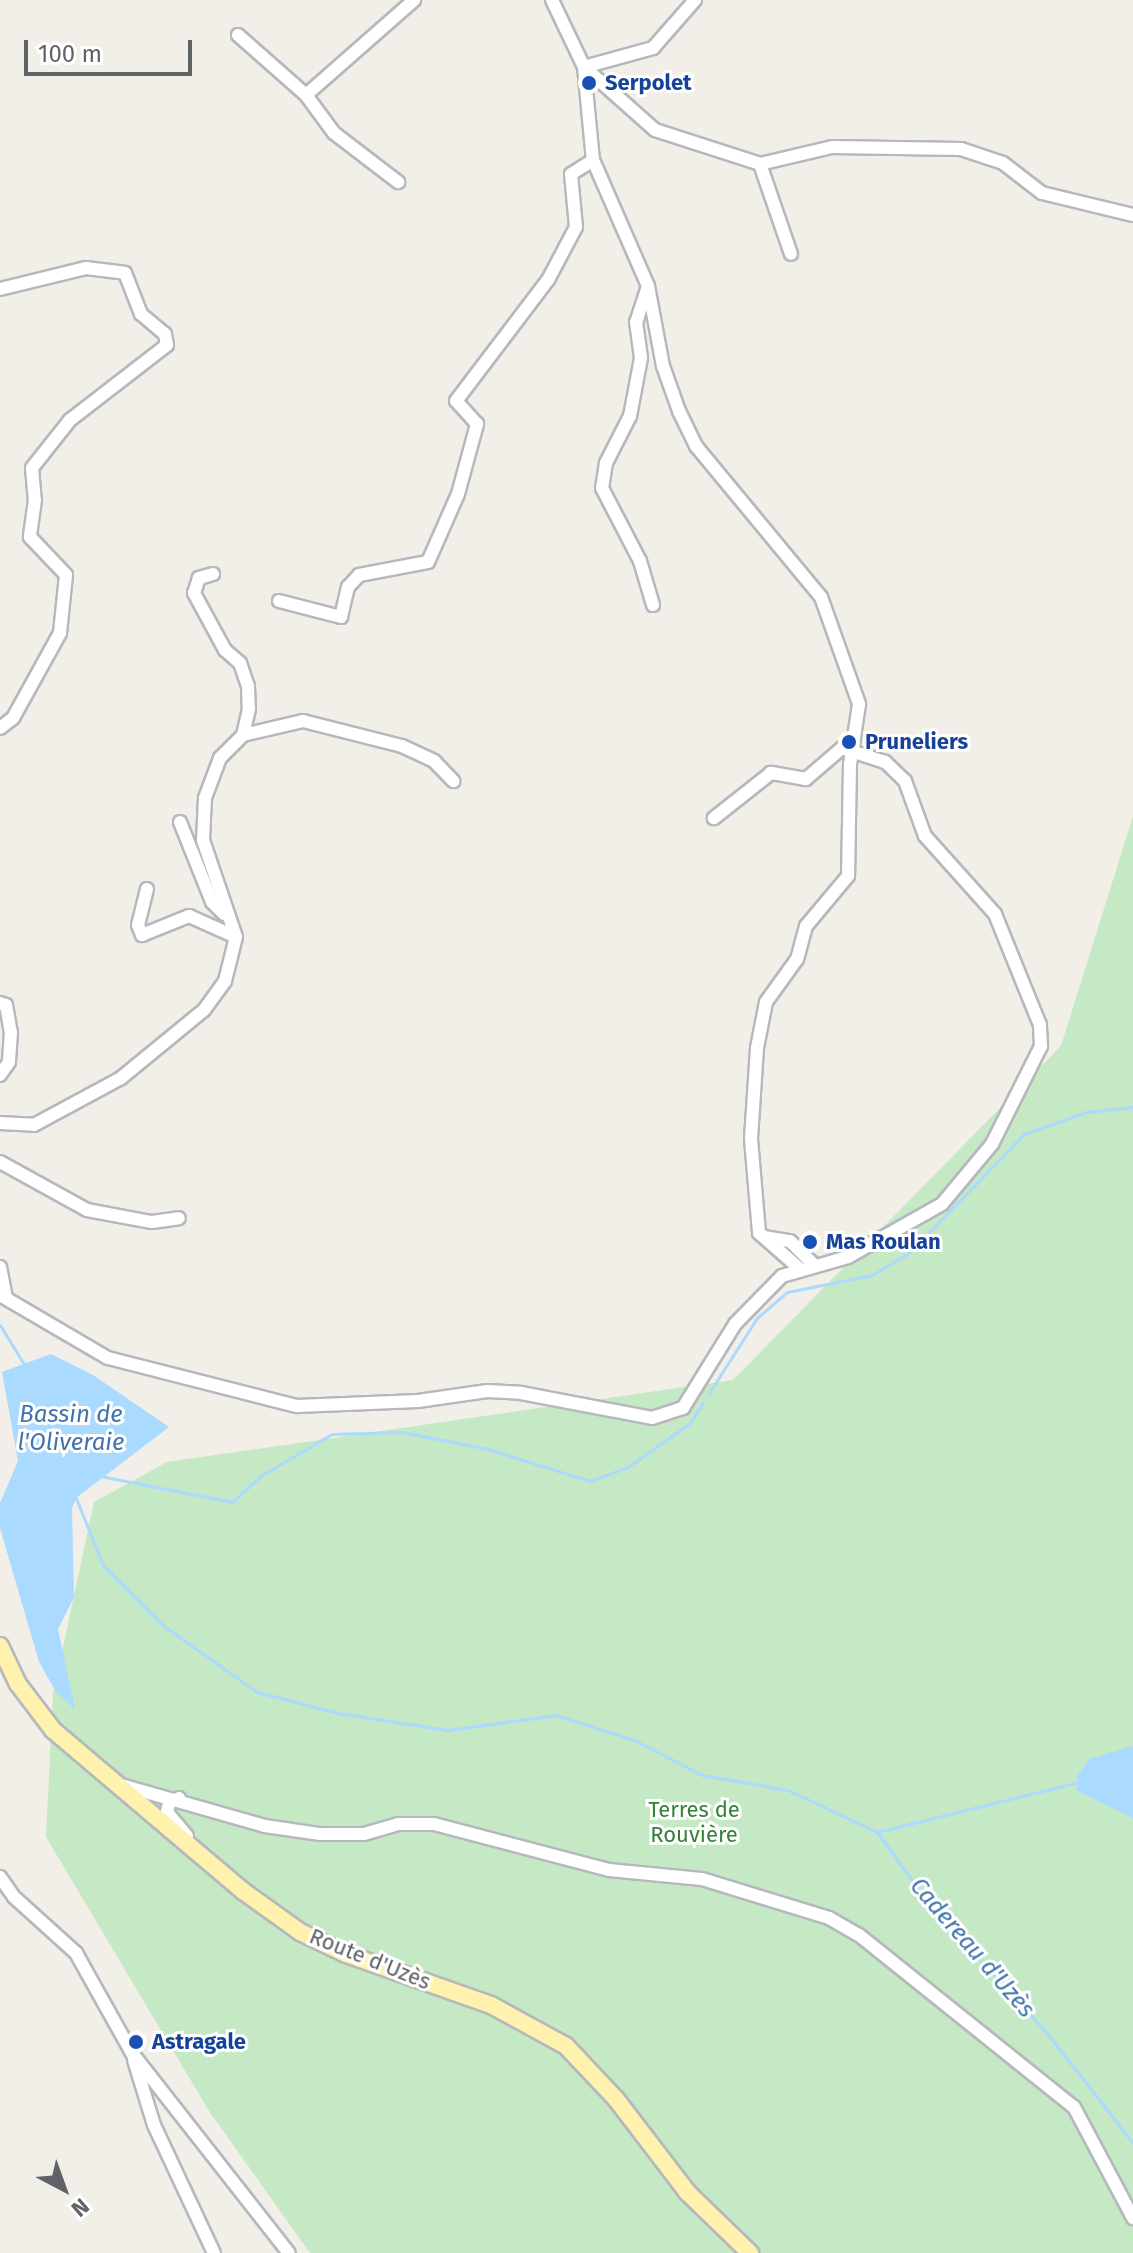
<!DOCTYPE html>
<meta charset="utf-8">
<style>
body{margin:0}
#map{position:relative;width:1133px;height:2253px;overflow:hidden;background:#f1efe8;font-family:"Fira Sans",sans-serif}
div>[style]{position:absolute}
.green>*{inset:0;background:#c5e8c5}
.water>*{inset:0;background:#aadaff}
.stream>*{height:3px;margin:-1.5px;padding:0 1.5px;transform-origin:1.5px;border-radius:1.5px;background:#aadaff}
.roads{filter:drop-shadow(2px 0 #b5b8bc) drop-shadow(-2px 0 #b5b8bc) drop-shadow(0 2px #b5b8bc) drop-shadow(0 -2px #b5b8bc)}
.minor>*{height:12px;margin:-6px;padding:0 6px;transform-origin:6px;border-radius:6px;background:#fff}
.major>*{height:16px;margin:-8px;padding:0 8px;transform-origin:8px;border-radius:8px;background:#fff2af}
.dots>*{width:22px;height:22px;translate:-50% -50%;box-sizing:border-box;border:4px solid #fff;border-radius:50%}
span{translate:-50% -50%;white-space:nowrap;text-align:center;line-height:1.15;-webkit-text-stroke:6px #fff;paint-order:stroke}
.transit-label{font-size:22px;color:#164399;font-weight:700}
.left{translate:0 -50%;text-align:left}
.park-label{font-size:22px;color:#348238}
.street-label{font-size:22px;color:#5f6368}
.water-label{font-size:24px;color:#4174aa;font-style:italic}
.north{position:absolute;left:24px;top:2149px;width:80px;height:80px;-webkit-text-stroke:6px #fff;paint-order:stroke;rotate:139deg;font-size:22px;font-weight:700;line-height:32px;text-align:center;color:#5f6368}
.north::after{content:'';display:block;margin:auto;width:28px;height:36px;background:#5f6368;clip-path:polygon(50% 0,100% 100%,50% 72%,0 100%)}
.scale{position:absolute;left:24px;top:40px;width:168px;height:36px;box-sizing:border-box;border:4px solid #5f6368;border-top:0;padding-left:10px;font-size:24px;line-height:28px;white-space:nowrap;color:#5f6368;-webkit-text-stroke:6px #fff;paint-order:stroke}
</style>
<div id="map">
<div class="green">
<div style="clip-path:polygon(1133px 816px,1133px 2253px,310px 2253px,209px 2111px,46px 1837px,53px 1694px,94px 1502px,167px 1462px,733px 1380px,1061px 1046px)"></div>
</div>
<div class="water">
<div style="clip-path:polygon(51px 1354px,93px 1375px,169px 1427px,76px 1498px,72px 1508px,74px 1597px,58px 1629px,75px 1709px,56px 1692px,39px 1662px,0 1528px,0 1503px,18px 1461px,2px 1372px)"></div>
<div style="clip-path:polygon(1133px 1746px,1133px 1818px,1077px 1791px,1077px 1776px,1089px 1759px)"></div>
</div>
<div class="stream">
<div style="left:0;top:1325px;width:48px;rotate:58.6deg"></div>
<div style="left:709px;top:1393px;width:89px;rotate:-57.4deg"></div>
<div style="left:757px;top:1318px;width:40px;rotate:-41deg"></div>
<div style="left:787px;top:1292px;width:87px;rotate:-11.3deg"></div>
<div style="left:872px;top:1275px;width:44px;rotate:-31.2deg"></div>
<div style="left:910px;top:1252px;width:164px;rotate:-46deg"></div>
<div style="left:1024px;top:1134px;width:66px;rotate:-19.5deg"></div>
<div style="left:1086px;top:1112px;width:47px;rotate:-6.1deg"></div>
<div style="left:100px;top:1476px;width:135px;rotate:11.1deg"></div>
<div style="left:232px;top:1502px;width:40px;rotate:-42deg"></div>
<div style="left:262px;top:1475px;width:81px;rotate:-30.4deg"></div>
<div style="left:332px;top:1434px;width:70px;rotate:-1.6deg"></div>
<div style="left:402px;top:1432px;width:88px;rotate:11.2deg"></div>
<div style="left:488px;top:1449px;width:107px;rotate:17.4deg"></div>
<div style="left:590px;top:1481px;width:40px;rotate:-20.2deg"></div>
<div style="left:628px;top:1467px;width:76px;rotate:-35.4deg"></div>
<div style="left:690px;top:1423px;width:24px;rotate:-57deg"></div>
<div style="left:75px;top:1496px;width:74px;rotate:67.9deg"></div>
<div style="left:103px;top:1565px;width:86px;rotate:45deg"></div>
<div style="left:164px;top:1626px;width:114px;rotate:35.4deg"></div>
<div style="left:257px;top:1692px;width:84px;rotate:14.5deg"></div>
<div style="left:338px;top:1713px;width:111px;rotate:8.8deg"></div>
<div style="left:448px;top:1730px;width:109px;rotate:-7.9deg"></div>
<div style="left:556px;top:1715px;width:82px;rotate:17.8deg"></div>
<div style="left:634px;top:1740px;width:76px;rotate:27.2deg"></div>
<div style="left:702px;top:1775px;width:87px;rotate:9.9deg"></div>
<div style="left:788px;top:1790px;width:98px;rotate:25.3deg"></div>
<div style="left:877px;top:1832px;width:95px;rotate:54deg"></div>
<div style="left:933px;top:1909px;width:168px;rotate:47.4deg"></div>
<div style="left:1047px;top:2033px;width:140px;rotate:52deg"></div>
<div style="left:877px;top:1832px;width:208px;rotate:-13.9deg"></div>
</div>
<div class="roads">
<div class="minor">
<div style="left:552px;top:0;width:74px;rotate:64.5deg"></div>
<div style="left:584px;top:67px;width:93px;rotate:84.5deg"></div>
<div style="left:593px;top:160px;width:137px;rotate:66.4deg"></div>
<div style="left:648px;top:286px;width:81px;rotate:79.4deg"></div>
<div style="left:663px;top:366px;width:48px;rotate:70.4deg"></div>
<div style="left:679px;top:411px;width:39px;rotate:64deg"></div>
<div style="left:696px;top:446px;width:196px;rotate:50.4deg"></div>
<div style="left:821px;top:597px;width:114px;rotate:70.4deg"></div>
<div style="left:859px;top:704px;width:61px;rotate:98.5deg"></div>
<div style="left:850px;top:764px;width:112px;rotate:91deg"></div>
<div style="left:848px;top:876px;width:65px;rotate:130deg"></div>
<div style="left:806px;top:926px;width:34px;rotate:105deg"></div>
<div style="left:797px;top:959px;width:53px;rotate:125.8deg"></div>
<div style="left:766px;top:1002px;width:47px;rotate:101.1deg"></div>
<div style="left:757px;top:1048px;width:91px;rotate:93.8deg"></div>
<div style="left:751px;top:1139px;width:94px;rotate:85.1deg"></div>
<div style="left:759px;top:1233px;width:55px;rotate:41.3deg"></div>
<div style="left:238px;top:35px;width:91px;rotate:41.4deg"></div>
<div style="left:306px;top:95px;width:144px;rotate:-41.3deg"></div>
<div style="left:584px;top:67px;width:95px;rotate:41.6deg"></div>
<div style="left:655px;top:130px;width:110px;rotate:17.9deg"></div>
<div style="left:760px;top:164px;width:74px;rotate:-13.3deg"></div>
<div style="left:832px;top:147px;width:129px;rotate:0.9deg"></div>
<div style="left:961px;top:149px;width:44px;rotate:18.4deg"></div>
<div style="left:1003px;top:163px;width:49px;rotate:37.6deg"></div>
<div style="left:1042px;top:193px;width:94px;rotate:13.6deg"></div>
<div style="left:584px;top:67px;width:72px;rotate:-15.4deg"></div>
<div style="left:653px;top:48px;width:64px;rotate:-48.8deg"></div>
<div style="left:306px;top:95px;width:47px;rotate:53.6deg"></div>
<div style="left:334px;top:133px;width:81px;rotate:37.4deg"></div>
<div style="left:760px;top:164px;width:95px;rotate:71deg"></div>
<div style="left:648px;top:286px;width:38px;rotate:108deg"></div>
<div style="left:636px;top:322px;width:36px;rotate:82deg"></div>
<div style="left:641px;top:358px;width:59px;rotate:100.7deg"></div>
<div style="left:630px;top:416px;width:53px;rotate:117.1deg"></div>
<div style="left:606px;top:463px;width:25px;rotate:99deg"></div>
<div style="left:602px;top:488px;width:82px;rotate:62.5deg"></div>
<div style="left:640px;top:561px;width:46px;rotate:73.5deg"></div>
<div style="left:0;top:289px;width:89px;rotate:-13.7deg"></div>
<div style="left:86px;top:268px;width:39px;rotate:7deg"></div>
<div style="left:125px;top:273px;width:44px;rotate:68.7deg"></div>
<div style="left:141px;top:314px;width:31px;rotate:40deg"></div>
<div style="left:165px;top:334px;width:11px;rotate:80deg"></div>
<div style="left:167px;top:345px;width:123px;rotate:142.3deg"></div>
<div style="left:70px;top:420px;width:61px;rotate:128.4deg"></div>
<div style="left:32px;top:468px;width:32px;rotate:85deg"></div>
<div style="left:35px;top:500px;width:37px;rotate:98deg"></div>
<div style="left:30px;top:537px;width:52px;rotate:46.5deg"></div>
<div style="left:66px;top:575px;width:58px;rotate:95.9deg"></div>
<div style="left:60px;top:633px;width:97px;rotate:118.9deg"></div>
<div style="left:13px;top:718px;width:16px;rotate:142deg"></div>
<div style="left:213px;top:574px;width:15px;rotate:164deg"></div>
<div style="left:199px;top:578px;width:16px;rotate:108deg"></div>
<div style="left:194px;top:593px;width:65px;rotate:61.5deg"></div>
<div style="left:225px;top:650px;width:20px;rotate:41deg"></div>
<div style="left:240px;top:663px;width:24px;rotate:71deg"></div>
<div style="left:248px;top:686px;width:23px;rotate:88deg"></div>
<div style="left:249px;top:709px;width:27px;rotate:103deg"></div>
<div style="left:279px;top:601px;width:64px;rotate:14.5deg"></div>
<div style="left:341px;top:617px;width:31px;rotate:-77deg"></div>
<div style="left:348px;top:587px;width:16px;rotate:-47deg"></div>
<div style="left:359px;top:575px;width:70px;rotate:-10.7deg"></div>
<div style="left:428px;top:562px;width:74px;rotate:-66.2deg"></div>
<div style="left:458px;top:494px;width:73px;rotate:-74.8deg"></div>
<div style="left:477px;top:424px;width:31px;rotate:-132deg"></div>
<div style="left:456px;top:401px;width:152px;rotate:-52.8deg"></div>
<div style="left:548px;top:280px;width:60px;rotate:-62.2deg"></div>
<div style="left:576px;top:227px;width:53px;rotate:-95.4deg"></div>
<div style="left:571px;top:174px;width:26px;rotate:-32deg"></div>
<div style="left:180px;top:822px;width:86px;rotate:68.2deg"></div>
<div style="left:212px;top:902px;width:17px;rotate:45deg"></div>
<div style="left:147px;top:889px;width:37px;rotate:104deg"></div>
<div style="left:138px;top:925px;width:11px;rotate:68deg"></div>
<div style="left:142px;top:935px;width:51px;rotate:-22deg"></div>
<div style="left:189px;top:916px;width:51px;rotate:24.1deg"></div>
<div style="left:0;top:1003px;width:6px;rotate:18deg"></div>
<div style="left:6px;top:1005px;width:27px;rotate:80deg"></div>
<div style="left:11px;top:1032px;width:30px;rotate:94deg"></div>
<div style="left:9px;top:1062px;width:16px;rotate:125deg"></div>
<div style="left:0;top:1123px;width:34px;rotate:3deg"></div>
<div style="left:34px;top:1125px;width:99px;rotate:-28.4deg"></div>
<div style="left:121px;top:1078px;width:107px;rotate:-39.3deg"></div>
<div style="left:204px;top:1010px;width:36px;rotate:-54deg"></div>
<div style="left:225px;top:981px;width:45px;rotate:-76deg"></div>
<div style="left:236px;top:937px;width:102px;rotate:-108.8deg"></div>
<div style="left:203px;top:840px;width:42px;rotate:-87.3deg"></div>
<div style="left:205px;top:798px;width:43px;rotate:-69.4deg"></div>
<div style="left:220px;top:758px;width:33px;rotate:-45deg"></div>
<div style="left:243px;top:735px;width:62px;rotate:-13.1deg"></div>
<div style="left:303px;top:721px;width:102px;rotate:14.2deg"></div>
<div style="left:402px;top:746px;width:35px;rotate:25deg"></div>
<div style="left:434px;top:761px;width:28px;rotate:46deg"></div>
<div style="left:0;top:1162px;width:99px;rotate:28.9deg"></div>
<div style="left:87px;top:1210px;width:66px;rotate:10.5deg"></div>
<div style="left:152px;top:1222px;width:27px;rotate:-8deg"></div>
<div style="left:764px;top:1237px;width:26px;rotate:9deg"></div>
<div style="left:790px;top:1241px;width:33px;rotate:45deg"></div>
<div style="left:0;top:1267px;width:31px;rotate:79deg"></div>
<div style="left:0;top:1295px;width:125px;rotate:30.3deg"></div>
<div style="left:108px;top:1358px;width:195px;rotate:14.3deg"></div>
<div style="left:297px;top:1406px;width:121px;rotate:-2.4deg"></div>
<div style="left:418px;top:1401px;width:70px;rotate:-8.2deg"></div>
<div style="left:487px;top:1391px;width:34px;rotate:3deg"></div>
<div style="left:521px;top:1393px;width:133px;rotate:10.8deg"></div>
<div style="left:652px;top:1418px;width:33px;rotate:-18deg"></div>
<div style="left:683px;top:1408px;width:99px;rotate:-58.2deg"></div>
<div style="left:735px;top:1324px;width:67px;rotate:-45.6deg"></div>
<div style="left:782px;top:1276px;width:69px;rotate:-16.1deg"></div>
<div style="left:848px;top:1257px;width:108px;rotate:-29.4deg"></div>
<div style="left:942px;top:1204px;width:78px;rotate:-50.2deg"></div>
<div style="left:992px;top:1144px;width:110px;rotate:-63.4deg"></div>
<div style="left:1041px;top:1046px;width:21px;rotate:-93deg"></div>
<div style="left:1040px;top:1025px;width:120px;rotate:-112.1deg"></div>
<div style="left:995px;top:914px;width:105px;rotate:-131.9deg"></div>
<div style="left:925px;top:836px;width:59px;rotate:-110deg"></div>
<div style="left:905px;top:781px;width:28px;rotate:-136deg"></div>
<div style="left:885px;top:762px;width:45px;rotate:-162deg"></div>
<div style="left:842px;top:748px;width:48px;rotate:139.3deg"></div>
<div style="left:806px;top:779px;width:36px;rotate:-170deg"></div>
<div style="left:771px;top:773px;width:73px;rotate:141.7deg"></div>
<div style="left:114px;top:1783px;width:157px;rotate:15.9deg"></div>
<div style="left:265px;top:1826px;width:56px;rotate:8.3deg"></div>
<div style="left:320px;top:1834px;width:44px"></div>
<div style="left:364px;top:1834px;width:35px;rotate:-16deg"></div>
<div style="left:398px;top:1824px;width:36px"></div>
<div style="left:434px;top:1824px;width:181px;rotate:14.7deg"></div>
<div style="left:609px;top:1870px;width:93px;rotate:5.5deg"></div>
<div style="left:702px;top:1879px;width:133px;rotate:17.1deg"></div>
<div style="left:829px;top:1918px;width:34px;rotate:30deg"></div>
<div style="left:859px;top:1935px;width:275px;rotate:38.7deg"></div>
<div style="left:1074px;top:2107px;width:126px;rotate:62deg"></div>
<div style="left:179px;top:1798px;width:11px;rotate:153deg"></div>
<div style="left:169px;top:1803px;width:9px;rotate:103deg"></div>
<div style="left:167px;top:1812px;width:31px;rotate:50deg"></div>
<div style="left:0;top:1877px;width:24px;rotate:55deg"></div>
<div style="left:14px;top:1897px;width:84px;rotate:42.1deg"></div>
<div style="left:76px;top:1953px;width:115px;rotate:60.8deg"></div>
<div style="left:132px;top:2053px;width:254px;rotate:51.9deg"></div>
<div style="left:134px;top:2060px;width:68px;rotate:72.9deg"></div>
<div style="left:154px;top:2125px;width:141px;rotate:64.9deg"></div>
</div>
<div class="major">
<div style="left:0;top:1646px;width:42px;rotate:64.7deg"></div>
<div style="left:18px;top:1684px;width:58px;rotate:52.7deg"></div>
<div style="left:53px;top:1730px;width:249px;rotate:40.3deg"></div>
<div style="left:243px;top:1891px;width:70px;rotate:35.7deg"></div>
<div style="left:300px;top:1932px;width:51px;rotate:25.6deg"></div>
<div style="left:346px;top:1954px;width:154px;rotate:19.4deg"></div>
<div style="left:491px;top:2005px;width:85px;rotate:28.7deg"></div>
<div style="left:566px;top:2046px;width:73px;rotate:46.7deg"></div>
<div style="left:616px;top:2099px;width:117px;rotate:52.6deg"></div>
<div style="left:687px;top:2192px;width:88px;rotate:44.1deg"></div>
</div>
</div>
<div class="dots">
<div style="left:589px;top:83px;background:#1a4fb4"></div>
<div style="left:849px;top:742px;background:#1a4fb4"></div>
<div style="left:810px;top:1242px;background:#1a4fb4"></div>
<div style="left:136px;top:2042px;background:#1a4fb4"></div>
</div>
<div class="transit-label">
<span class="left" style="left:605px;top:83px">Serpolet</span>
<span class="left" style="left:865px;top:742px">Pruneliers</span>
<span class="left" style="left:826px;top:1242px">Mas Roulan</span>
<span class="left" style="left:152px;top:2042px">Astragale</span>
</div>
<div class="park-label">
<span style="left:694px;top:1822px">Terres de<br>Rouvière</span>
</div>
<div class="street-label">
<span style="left:370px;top:1959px;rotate:22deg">Route d'Uzès</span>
</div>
<div class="water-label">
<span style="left:71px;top:1429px">Bassin de<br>l'Oliveraie</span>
<span style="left:972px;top:1948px;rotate:49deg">Cadereau d'Uzès</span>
</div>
<div class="north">N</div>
<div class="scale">100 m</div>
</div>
